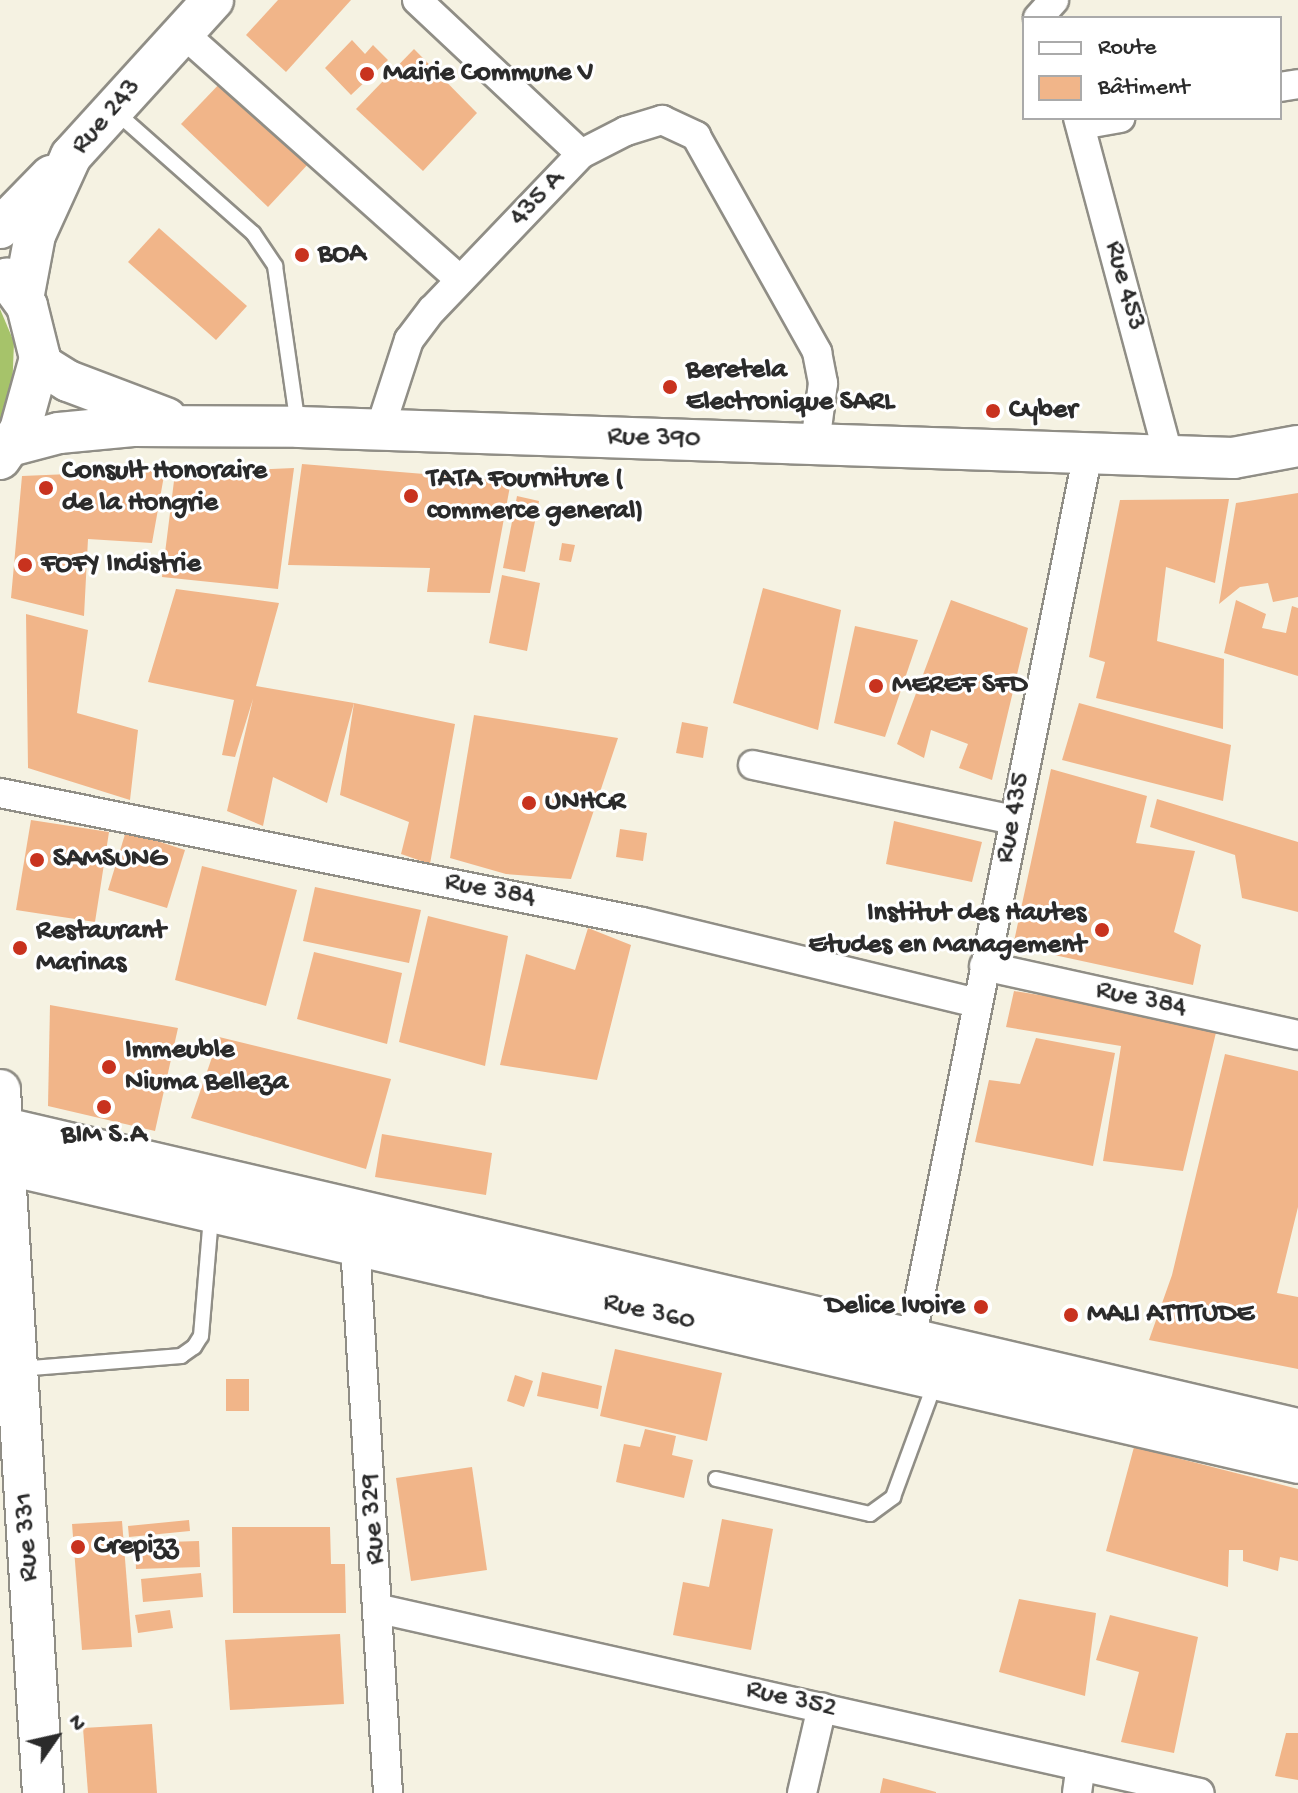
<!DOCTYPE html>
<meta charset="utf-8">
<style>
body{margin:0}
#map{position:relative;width:1298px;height:1793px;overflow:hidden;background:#f5f2e2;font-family:"Gochi Hand",sans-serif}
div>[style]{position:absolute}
.green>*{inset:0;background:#a6c36a}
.building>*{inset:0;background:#f1b589}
.roads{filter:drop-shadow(2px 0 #908e86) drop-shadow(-2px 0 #908e86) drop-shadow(0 2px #908e86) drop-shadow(0 -2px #908e86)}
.lane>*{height:14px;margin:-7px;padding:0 7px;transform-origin:7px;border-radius:7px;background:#fff}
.street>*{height:28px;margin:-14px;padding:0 14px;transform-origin:14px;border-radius:14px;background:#fff}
.secondary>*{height:40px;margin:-20px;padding:0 20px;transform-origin:20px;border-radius:20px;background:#fff}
.dots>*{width:22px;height:22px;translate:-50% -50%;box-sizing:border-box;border:4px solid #fff;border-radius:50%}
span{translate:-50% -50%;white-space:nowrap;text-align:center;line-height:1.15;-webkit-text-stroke:6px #fff;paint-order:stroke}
.poi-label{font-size:28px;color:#2b2b2b;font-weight:700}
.left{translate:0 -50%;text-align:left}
.right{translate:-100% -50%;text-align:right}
.street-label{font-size:28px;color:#2b2b2b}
.legend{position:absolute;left:1022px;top:16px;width:260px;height:104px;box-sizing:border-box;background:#fff;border:2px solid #aaa;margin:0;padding:10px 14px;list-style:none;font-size:24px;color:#2b2b2b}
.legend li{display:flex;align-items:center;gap:16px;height:40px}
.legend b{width:40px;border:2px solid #aaa}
.north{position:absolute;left:16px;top:1697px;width:80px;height:80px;-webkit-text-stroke:6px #fff;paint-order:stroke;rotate:56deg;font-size:22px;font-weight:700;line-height:32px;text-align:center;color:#2b2b2b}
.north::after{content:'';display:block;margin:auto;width:28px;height:36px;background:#2b2b2b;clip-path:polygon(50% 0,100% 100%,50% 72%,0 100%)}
</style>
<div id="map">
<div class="green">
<div style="clip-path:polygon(0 309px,14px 342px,12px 393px,0 424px)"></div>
</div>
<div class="building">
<div style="clip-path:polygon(278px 0,351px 0,286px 72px,246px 35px)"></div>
<div style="clip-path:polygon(352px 40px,365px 54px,373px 45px,388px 60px,351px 95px,325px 68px)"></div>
<div style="clip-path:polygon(414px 49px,477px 113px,423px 171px,356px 109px)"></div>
<div style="clip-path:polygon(224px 79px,311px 161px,268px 207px,181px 124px)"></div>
<div style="clip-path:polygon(159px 228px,247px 306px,216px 340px,128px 262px)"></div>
<div style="clip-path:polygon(302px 464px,511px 481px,490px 593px,427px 592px,430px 568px,288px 565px)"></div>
<div style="clip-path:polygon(294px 468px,278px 589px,162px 577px,175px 473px)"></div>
<div style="clip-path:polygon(165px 470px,152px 543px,88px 539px,84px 616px,11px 598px,22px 476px)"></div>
<div style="clip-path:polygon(1298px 493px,1298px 597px,1273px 602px,1268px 583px,1240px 587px,1219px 604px,1236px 503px)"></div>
<div style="clip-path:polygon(517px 496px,539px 501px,525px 572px,503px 568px)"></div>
<div style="clip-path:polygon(1229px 499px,1215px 583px,1166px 567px,1157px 641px,1224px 659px,1223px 729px,1096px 698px,1105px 662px,1089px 657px,1120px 500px)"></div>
<div style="clip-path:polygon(562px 543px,575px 545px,571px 562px,559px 560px)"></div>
<div style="clip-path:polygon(502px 575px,540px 583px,527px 651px,489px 643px)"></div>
<div style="clip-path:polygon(763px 588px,841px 610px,818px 730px,733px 703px)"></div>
<div style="clip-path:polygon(176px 589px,279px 603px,256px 686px,354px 703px,327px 803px,273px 777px,263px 826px,227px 811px,253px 699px,235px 757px,222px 755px,234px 700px,148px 682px)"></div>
<div style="clip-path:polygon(951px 600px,1028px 628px,992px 780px,959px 768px,968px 744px,931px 730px,924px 758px,897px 744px)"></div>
<div style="clip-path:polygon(1236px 600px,1266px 614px,1262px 628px,1286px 633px,1292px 606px,1298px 608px,1298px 676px,1224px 653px)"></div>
<div style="clip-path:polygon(26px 614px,88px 630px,77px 713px,138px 730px,130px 800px,28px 768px)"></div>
<div style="clip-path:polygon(855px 626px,918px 640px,885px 737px,834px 723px)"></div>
<div style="clip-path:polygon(354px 703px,455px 724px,430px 864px,401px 854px,409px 822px,340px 795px)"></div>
<div style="clip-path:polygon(1079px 703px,1231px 745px,1223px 801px,1062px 760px)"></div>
<div style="clip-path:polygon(474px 715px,618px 738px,571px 879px,506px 874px,450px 858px)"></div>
<div style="clip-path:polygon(682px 722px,708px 727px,703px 758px,676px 753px)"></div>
<div style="clip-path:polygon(1051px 769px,1147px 796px,1136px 843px,1195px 851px,1174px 932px,1201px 945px,1193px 985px,1013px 946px)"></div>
<div style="clip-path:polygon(1157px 799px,1298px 842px,1298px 912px,1242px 898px,1235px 855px,1150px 827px)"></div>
<div style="clip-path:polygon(31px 820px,109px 832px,95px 922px,16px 910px)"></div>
<div style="clip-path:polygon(894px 821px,982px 842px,972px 882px,886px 864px)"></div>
<div style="clip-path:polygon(620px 829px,647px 833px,643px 861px,616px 857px)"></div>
<div style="clip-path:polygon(126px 831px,185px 850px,167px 908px,108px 890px)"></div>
<div style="clip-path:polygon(202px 866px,297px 890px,266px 1006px,175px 980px)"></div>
<div style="clip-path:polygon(315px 887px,421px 910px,409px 963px,303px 941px)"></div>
<div style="clip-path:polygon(428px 916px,508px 936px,485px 1066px,399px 1042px)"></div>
<div style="clip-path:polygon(588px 928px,631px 945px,597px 1080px,500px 1065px,526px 954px,575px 970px)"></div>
<div style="clip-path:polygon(314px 952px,402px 973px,387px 1044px,297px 1019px)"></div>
<div style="clip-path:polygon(1014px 991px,1218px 1024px,1183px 1171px,1103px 1161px,1121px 1046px,1006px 1027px)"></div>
<div style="clip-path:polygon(50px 1005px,178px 1028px,155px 1131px,48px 1106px)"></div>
<div style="clip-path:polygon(219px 1037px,391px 1079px,366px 1169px,191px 1118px)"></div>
<div style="clip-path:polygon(1036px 1038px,1115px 1053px,1093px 1166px,975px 1142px,989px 1080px,1020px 1084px)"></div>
<div style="clip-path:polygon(1225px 1054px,1298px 1071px,1298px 1207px,1277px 1293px,1298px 1297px,1298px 1369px,1149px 1340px,1172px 1275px)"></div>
<div style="clip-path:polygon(382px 1134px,492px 1153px,486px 1195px,375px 1177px)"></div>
<div style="clip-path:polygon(615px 1349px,722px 1373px,707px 1441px,600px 1416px)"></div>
<div style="clip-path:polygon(542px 1372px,602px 1386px,598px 1409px,537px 1396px)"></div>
<div style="clip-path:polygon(515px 1375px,533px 1381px,524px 1407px,507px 1401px)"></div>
<div style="clip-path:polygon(226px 1379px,249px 1379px,249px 1411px,226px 1411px)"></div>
<div style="clip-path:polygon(645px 1429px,676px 1436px,672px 1455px,693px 1460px,684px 1498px,616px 1482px,624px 1444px,640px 1447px)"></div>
<div style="clip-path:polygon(1134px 1447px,1298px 1489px,1298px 1561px,1280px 1557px,1278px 1571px,1243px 1561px,1243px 1550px,1229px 1550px,1228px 1587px,1106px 1551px)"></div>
<div style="clip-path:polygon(472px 1467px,487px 1570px,411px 1581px,396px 1478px)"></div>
<div style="clip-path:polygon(722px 1519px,773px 1529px,751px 1650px,673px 1635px,683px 1582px,709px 1587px)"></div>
<div style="clip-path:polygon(189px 1520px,190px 1531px,129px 1537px,128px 1526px)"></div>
<div style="clip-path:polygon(122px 1521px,132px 1647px,82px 1650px,72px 1524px)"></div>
<div style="clip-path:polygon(232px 1527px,330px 1527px,331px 1564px,345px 1564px,346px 1613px,233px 1613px)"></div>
<div style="clip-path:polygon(199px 1541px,200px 1567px,136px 1569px,135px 1543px)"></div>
<div style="clip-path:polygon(201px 1573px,203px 1597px,143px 1602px,141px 1579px)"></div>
<div style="clip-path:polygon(1019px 1599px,1096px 1613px,1085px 1696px,999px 1672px)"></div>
<div style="clip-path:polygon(170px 1610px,173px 1628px,138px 1633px,135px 1615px)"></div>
<div style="clip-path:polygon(1110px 1615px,1198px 1637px,1174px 1753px,1121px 1742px,1139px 1672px,1096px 1660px)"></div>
<div style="clip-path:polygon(340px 1634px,344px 1704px,230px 1710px,225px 1640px)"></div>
<div style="clip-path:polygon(152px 1724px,157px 1793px,88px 1793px,83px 1728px)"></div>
<div style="clip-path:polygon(1286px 1733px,1298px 1733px,1298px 1780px,1275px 1776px)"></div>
<div style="clip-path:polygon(883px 1778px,936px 1792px,936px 1793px,880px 1793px)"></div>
</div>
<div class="roads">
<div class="lane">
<div style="left:116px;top:112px;width:183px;rotate:41.5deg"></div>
<div style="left:253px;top:233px;width:40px;rotate:56deg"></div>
<div style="left:275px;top:266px;width:161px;rotate:81.8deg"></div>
<div style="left:19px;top:1369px;width:163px;rotate:-4.6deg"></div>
<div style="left:181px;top:1356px;width:16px;rotate:-35deg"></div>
<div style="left:194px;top:1347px;width:13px;rotate:-58deg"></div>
<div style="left:201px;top:1336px;width:120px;rotate:-85.2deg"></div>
<div style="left:716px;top:1479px;width:158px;rotate:12.8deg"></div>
<div style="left:870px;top:1514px;width:29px;rotate:-36deg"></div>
<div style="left:893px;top:1497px;width:125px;rotate:-69.8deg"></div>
</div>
<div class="street">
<div style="left:1038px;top:18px;width:24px;rotate:-48deg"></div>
<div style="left:183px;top:33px;width:371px;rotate:41.7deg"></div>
<div style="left:1280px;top:87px;width:18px;rotate:-9deg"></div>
<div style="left:1078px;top:118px;width:349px;rotate:75deg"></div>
<div style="left:1081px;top:125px;width:40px;rotate:-10deg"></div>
<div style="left:581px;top:154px;width:51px;rotate:-27.1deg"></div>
<div style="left:626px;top:131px;width:38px;rotate:-17deg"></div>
<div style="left:662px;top:120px;width:38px;rotate:25deg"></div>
<div style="left:696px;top:136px;width:248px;rotate:60.7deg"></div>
<div style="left:817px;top:352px;width:32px;rotate:79deg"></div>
<div style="left:823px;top:383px;width:62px;rotate:97.5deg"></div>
<div style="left:380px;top:429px;width:94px;rotate:-72deg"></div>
<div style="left:409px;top:340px;width:38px;rotate:-53deg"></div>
<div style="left:432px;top:310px;width:216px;rotate:-46.3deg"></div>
<div style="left:581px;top:154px;width:225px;rotate:-136.8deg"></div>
<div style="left:753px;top:765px;width:267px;rotate:11.9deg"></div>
<div style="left:0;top:793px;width:655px;rotate:11.36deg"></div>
<div style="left:642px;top:922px;width:345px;rotate:13.6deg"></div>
<div style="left:984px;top:966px;width:321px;rotate:12.4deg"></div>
<div style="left:355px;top:1244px;width:550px;rotate:86.56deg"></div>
<div style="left:908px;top:1355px;width:920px;rotate:-78.71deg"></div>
<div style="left:380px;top:1609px;width:840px;rotate:12.65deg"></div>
<div style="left:802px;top:1793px;width:88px;rotate:-76.9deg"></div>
<div style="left:1077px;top:1793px;width:27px;rotate:-82deg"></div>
</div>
<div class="secondary">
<div style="left:0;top:228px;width:73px;rotate:-45.6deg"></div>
<div style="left:23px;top:299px;width:65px;rotate:-79.4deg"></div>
<div style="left:35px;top:235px;width:87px;rotate:-65.5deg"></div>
<div style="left:71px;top:156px;width:211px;rotate:-47.7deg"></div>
<div style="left:39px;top:363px;width:34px;rotate:32deg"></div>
<div style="left:68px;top:381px;width:105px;rotate:20.7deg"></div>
<div style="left:10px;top:446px;width:51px;rotate:-14.9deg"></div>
<div style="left:59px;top:433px;width:74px;rotate:-5.4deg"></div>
<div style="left:133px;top:426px;width:166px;rotate:0.3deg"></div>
<div style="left:299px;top:427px;width:935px;rotate:1.9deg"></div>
<div style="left:1233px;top:458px;width:66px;rotate:-10.5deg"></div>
<div style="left:0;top:459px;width:35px;rotate:-55deg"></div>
<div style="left:20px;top:430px;width:75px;rotate:-74.5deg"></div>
<div style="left:40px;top:358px;width:54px;rotate:-104deg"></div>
<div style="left:27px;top:306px;width:34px;rotate:-126deg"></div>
<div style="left:0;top:1090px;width:704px;rotate:86.5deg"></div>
<div style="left:0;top:1127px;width:1333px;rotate:13.1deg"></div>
<div style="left:0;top:1163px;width:1332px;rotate:13.01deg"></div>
</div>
</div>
<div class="dots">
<div style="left:367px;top:74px;background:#c8321e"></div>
<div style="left:302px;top:255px;background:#c8321e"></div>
<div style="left:670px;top:387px;background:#c8321e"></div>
<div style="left:993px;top:411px;background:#c8321e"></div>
<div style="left:46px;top:488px;background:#c8321e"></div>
<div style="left:411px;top:496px;background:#c8321e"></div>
<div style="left:25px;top:565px;background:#c8321e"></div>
<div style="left:876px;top:686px;background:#c8321e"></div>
<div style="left:529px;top:803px;background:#c8321e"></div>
<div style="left:37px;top:860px;background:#c8321e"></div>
<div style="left:1102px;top:930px;background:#c8321e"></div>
<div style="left:20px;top:948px;background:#c8321e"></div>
<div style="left:109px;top:1067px;background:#c8321e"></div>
<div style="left:104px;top:1107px;background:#c8321e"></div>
<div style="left:981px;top:1307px;background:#c8321e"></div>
<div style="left:1071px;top:1315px;background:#c8321e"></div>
<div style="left:78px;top:1547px;background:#c8321e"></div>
</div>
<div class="poi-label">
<span class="left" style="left:383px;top:74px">Mairie Commune V</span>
<span class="left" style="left:318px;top:255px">BOA</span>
<span class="left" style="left:686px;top:387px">Beretela<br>Electronique SARL</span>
<span class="left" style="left:1009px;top:411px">Cyber</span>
<span class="left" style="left:62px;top:488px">Consult Honoraire<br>de la Hongrie</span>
<span class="left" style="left:427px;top:496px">TATA Fourniture (<br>commerce general)</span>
<span class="left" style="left:41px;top:565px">FOFY Indistrie</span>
<span class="left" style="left:892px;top:686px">MEREF SFD</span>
<span class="left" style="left:545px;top:803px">UNHCR</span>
<span class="left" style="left:53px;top:860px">SAMSUNG</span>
<span class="right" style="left:1086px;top:930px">Institut des Hautes<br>Etudes en Management</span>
<span class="left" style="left:36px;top:948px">Restaurant<br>Marinas</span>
<span class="left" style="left:125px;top:1067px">Immeuble<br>Niuma Belleza</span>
<span style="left:104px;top:1136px">BIM S.A</span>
<span class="right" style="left:965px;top:1307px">Delice Ivoire</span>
<span class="left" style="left:1087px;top:1315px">MALI ATTITUDE</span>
<span class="left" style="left:94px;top:1547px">Crepizz</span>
</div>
<div class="street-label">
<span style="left:107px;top:117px;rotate:-49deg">Rue 243</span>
<span style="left:538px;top:199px;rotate:-46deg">435 A</span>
<span style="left:1124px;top:286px;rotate:75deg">Rue 453</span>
<span style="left:654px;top:439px;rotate:2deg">Rue 390</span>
<span style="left:1014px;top:818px;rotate:-79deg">Rue 435</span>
<span style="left:490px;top:891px;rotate:11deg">Rue 384</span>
<span style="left:1141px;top:1000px;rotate:12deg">Rue 384</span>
<span style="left:649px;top:1313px;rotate:13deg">Rue 360</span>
<span style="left:374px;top:1519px;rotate:-94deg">Rue 329</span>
<span style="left:28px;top:1537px;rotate:-93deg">Rue 331</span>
<span style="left:791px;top:1700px;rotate:13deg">Rue 352</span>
</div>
<ul class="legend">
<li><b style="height:10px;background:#fff"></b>Route</li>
<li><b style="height:22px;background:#f1b589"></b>Bâtiment</li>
</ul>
<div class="north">N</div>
</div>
